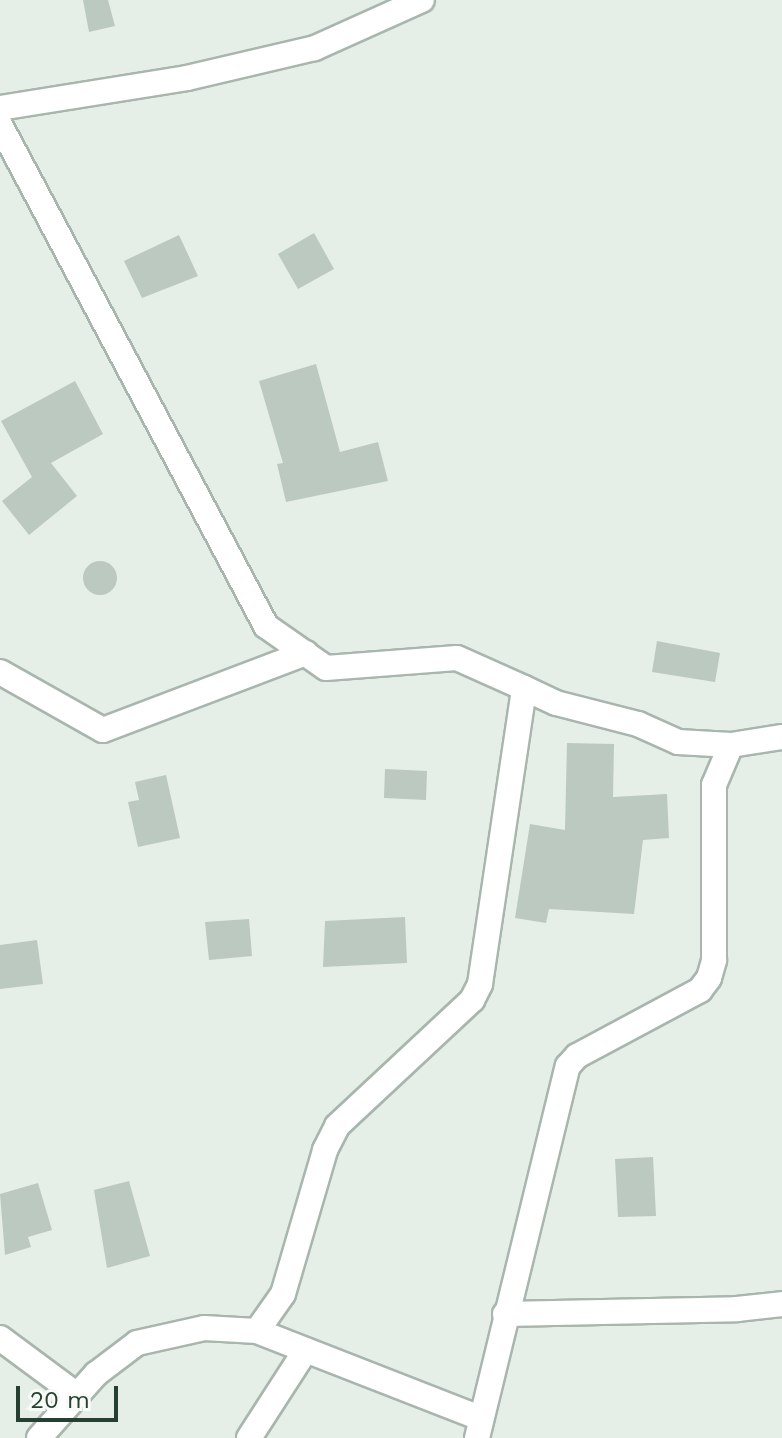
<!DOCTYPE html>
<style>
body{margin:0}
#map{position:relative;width:782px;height:1438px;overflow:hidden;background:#e6eee8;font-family:"Work Sans",sans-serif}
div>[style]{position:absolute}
.building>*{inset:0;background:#bbc9c0}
.round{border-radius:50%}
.roads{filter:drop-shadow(2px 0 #a8b6ad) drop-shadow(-2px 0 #a8b6ad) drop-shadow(0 2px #a8b6ad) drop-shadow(0 -2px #a8b6ad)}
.street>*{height:24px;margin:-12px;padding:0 12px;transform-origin:12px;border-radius:12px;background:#fff}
span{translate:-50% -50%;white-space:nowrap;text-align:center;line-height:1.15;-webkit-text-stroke:6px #f7faf7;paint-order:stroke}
.scale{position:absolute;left:16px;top:1386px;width:102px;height:36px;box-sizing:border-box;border:4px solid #254030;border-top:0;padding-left:10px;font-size:24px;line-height:28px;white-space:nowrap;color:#254030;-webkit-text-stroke:6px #f7faf7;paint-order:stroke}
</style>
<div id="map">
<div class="building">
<div style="clip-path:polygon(83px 0,108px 0,115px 26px,89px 32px)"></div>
<div style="clip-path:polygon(314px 233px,334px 269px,298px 289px,278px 254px)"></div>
<div style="clip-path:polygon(179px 235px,198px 276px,142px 298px,124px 261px)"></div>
<div style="clip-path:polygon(316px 364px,340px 452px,378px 442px,388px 481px,286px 502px,277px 464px,283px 463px,259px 381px)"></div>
<div style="clip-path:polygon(75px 381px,103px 434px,51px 463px,77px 496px,29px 535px,2px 501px,32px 477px,1px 421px)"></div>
<div class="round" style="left:83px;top:561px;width:34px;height:34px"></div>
<div style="clip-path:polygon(657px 641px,720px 653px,715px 682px,652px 672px)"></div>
<div style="clip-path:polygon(567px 743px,614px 744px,613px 797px,667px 794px,669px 838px,643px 840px,634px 914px,549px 909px,546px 923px,515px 918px,530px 824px,565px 830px)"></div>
<div style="clip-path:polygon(385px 769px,427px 771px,426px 800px,384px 798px)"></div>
<div style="clip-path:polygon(166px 775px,180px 838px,138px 847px,128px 802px,139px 800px,135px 782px)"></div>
<div style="clip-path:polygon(405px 917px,407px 963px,323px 967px,325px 921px)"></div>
<div style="clip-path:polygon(249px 919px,252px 956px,209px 960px,205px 922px)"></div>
<div style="clip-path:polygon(37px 940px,43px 984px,0 989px,0 945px)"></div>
<div style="clip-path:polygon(653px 1157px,656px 1216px,618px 1217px,615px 1159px)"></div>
<div style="clip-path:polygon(129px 1181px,150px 1256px,107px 1268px,94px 1190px)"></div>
<div style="clip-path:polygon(38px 1183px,52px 1230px,28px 1237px,31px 1247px,5px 1255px,0 1194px)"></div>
</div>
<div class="roads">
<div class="street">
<div style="left:0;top:108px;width:189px;rotate:-9.1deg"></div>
<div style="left:187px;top:78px;width:131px;rotate:-13.2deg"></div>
<div style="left:315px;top:48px;width:117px;rotate:-24.2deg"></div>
<div style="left:0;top:125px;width:567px;rotate:62.03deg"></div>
<div style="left:266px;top:626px;width:73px;rotate:35deg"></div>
<div style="left:326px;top:668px;width:131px;rotate:-4.4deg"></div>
<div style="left:457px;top:658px;width:73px;rotate:24.1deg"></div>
<div style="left:0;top:672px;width:118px;rotate:29.4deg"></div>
<div style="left:103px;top:730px;width:217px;rotate:-20.8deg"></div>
<div style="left:505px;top:1314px;width:232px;rotate:-1.2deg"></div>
<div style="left:737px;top:1309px;width:45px;rotate:-6.3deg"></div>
<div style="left:257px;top:1331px;width:45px;rotate:-54.9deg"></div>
<div style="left:283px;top:1294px;width:150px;rotate:-73.7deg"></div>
<div style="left:325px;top:1150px;width:27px;rotate:-63deg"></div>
<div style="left:337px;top:1126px;width:185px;rotate:-43deg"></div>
<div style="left:472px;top:1000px;width:18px;rotate:-63deg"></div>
<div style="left:480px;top:984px;width:299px;rotate:-81.5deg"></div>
<div style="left:524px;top:688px;width:35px;rotate:25deg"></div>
<div style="left:556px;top:703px;width:85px;rotate:14.4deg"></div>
<div style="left:638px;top:724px;width:44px;rotate:24.2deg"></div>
<div style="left:678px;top:742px;width:53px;rotate:3.2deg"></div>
<div style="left:0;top:1338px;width:96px;rotate:36.5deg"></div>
<div style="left:39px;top:1438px;width:86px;rotate:-48.3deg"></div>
<div style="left:96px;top:1374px;width:51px;rotate:-37.1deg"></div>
<div style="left:137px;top:1343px;width:69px;rotate:-12.6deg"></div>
<div style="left:204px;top:1328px;width:53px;rotate:3.2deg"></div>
<div style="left:257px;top:1331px;width:239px;rotate:21.3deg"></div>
<div style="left:249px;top:1438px;width:103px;rotate:-57.2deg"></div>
<div style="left:477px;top:1438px;width:383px;rotate:-76.3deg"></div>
<div style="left:568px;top:1066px;width:13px;rotate:-48deg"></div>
<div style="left:577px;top:1056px;width:140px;rotate:-28.2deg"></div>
<div style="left:700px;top:990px;width:15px;rotate:-53deg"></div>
<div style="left:709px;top:978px;width:19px;rotate:-74deg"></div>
<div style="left:714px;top:960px;width:175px;rotate:-90deg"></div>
<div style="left:714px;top:785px;width:43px;rotate:-67deg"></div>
<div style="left:731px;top:745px;width:52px;rotate:-8.9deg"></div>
</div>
</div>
<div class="scale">20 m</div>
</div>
